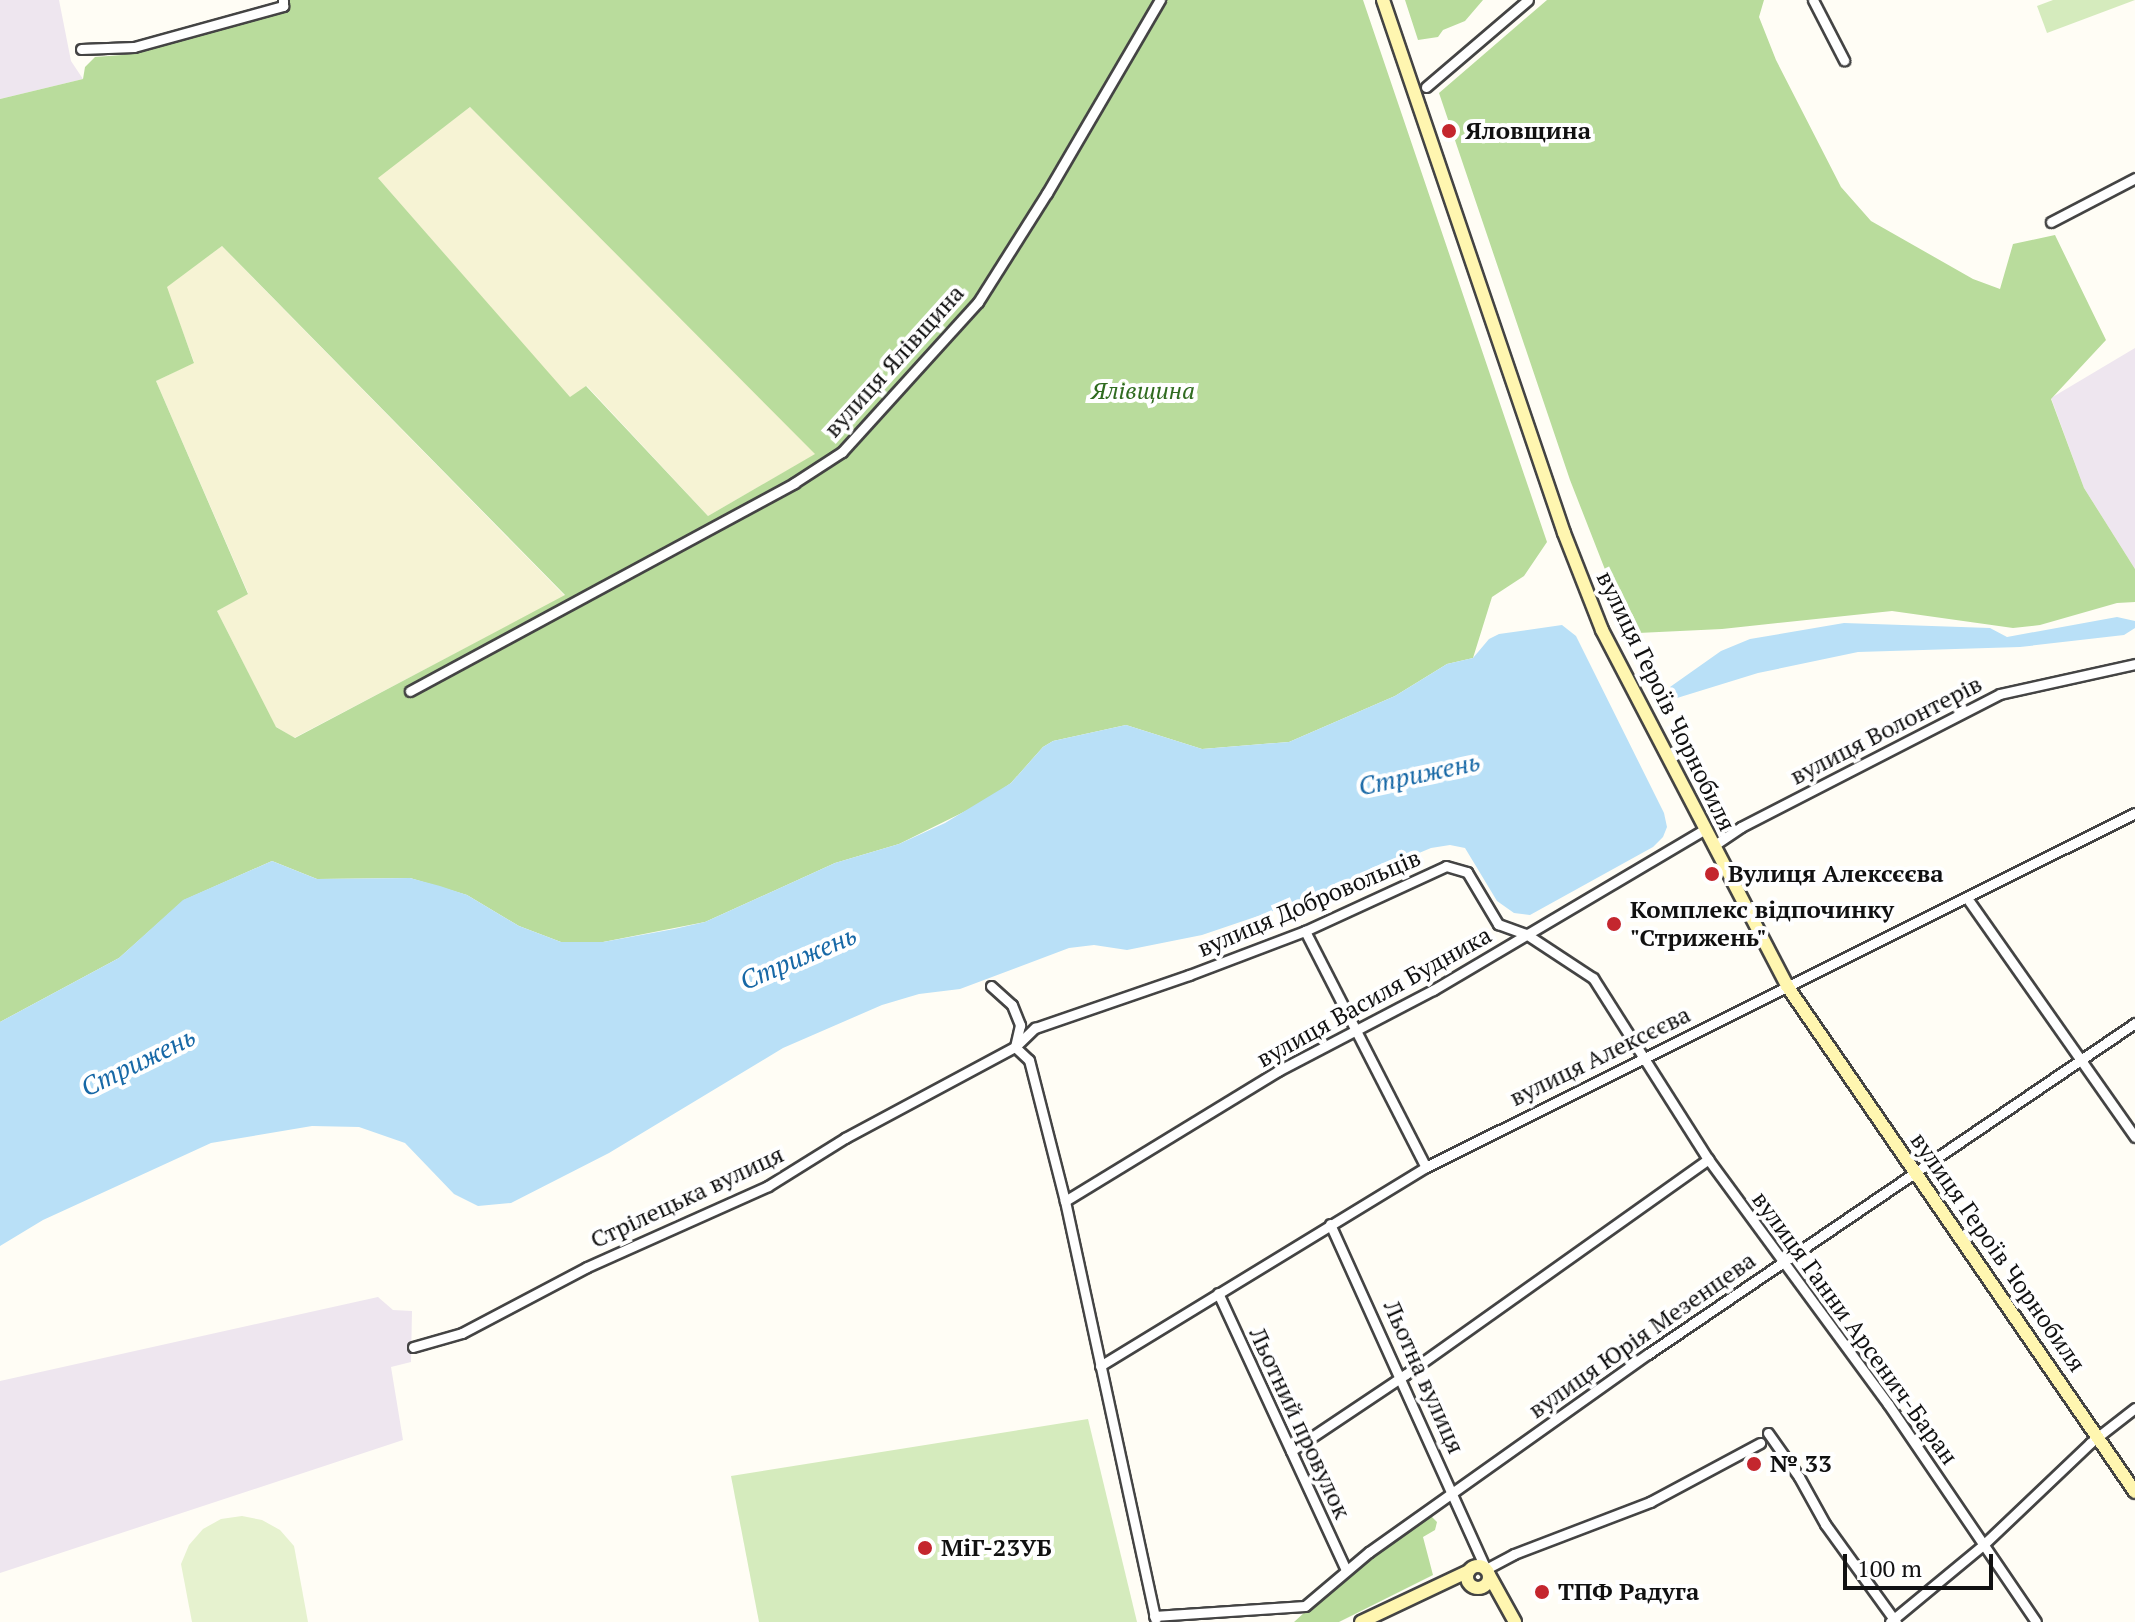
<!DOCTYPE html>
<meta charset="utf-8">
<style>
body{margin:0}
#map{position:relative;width:2135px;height:1622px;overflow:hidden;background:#fffdf5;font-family:"PT Serif",serif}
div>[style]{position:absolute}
.industrial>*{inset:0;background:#eee6ef}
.farmland>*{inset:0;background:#f6f3d4}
.green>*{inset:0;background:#d5ebbd}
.forest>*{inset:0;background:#b9dc9c}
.pitch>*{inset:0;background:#e6f2cf}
.water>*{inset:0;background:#b9e0f7}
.roads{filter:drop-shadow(2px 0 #444) drop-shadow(-2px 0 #444) drop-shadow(0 2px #444) drop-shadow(0 -2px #444)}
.street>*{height:9px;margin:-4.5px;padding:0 4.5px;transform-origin:4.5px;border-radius:4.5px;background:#fff}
.secondary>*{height:12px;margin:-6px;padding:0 6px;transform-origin:6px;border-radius:6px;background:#fff6b0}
.secondary>.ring{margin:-6px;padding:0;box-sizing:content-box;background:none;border:12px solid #fff6b0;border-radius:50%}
.dots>*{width:22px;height:22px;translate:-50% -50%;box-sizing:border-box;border:4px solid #fff;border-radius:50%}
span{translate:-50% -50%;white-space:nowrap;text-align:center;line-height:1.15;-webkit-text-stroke:8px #fff;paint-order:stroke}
.poi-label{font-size:24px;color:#111;font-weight:700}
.left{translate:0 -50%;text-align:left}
.street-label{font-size:24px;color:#111}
.park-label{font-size:24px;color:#2f6b1f;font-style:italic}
.water-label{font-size:26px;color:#1768a6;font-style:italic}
.scale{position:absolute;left:1843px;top:1554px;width:150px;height:36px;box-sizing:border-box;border:4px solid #111;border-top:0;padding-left:10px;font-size:24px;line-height:28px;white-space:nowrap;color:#111;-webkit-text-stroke:6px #fff;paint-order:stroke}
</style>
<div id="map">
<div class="industrial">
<div style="clip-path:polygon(0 0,59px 0,71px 61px,83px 79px,0 99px)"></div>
<div style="clip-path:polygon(2135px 348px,2135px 569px,2084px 488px,2051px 398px)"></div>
<div style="clip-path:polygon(378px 1297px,393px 1310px,412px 1311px,411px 1362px,391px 1367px,403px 1440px,0 1573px,0 1381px)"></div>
</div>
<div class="farmland">
<div style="clip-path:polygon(470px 107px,816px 454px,708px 516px,587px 386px,570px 398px,377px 177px)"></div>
<div style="clip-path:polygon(222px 246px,565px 596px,294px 738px,275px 726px,217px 611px,248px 593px,156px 381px,194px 362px,166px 287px)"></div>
</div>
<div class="green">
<div style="clip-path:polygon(2053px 0,2135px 0,2047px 33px,2037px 6px)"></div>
<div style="clip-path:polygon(1088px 1419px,1137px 1622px,759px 1622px,731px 1476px)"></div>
</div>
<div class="forest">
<div style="clip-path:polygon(evenodd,289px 0,1363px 0,1547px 542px,1524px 576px,1492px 597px,1473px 658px,1447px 664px,1395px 696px,1289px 742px,1202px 749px,1126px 725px,1053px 741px,1043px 747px,1011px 783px,984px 802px,899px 844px,835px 863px,705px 922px,603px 942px,561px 942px,519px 926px,467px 895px,410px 878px,317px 879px,272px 861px,184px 900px,119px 958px,0 1022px,0 99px,83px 79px,85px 67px,95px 57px,122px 55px,289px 0,470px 107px,815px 454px,708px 516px,586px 386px,570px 397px,378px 178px,470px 107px,289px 0,222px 246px,565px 595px,295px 738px,276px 727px,217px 611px,248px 594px,156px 381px,194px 363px,167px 287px,222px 246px)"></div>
<div style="clip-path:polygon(1405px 0,1483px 0,1465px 21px,1443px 30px,1438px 37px,1418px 40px)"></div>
<div style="clip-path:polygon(1547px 0,1764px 0,1759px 17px,1776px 60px,1841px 187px,1871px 221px,1973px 279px,2000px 289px,2013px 244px,2055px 235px,2106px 340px,2051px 399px,2084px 488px,2135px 569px,2135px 602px,2117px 603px,2040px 625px,2013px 628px,1892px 611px,1722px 629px,1638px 633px,1613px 590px,1570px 480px,1439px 93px)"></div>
<div style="clip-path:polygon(1431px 1516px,1437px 1522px,1435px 1530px,1423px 1537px,1433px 1575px,1339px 1622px,1294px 1622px,1350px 1571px)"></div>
</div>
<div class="pitch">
<div style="clip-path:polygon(242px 1516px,262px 1520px,280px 1530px,294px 1546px,308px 1622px,192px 1622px,181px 1564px,189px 1545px,203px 1529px,221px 1519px)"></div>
</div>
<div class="water">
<div style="clip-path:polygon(2117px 617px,2135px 621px,2135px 628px,2124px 635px,2020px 647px,1858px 652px,1758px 673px,1677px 698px,1670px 687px,1721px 651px,1750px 639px,1844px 623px,1990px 628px,2007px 637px)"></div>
<div style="clip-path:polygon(1562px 625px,1576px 636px,1664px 813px,1667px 827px,1663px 837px,1653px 847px,1530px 915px,1514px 913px,1497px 901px,1465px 848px,1450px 845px,1431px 848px,1311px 898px,1202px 935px,1127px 950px,1094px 945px,1069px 948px,960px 989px,919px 994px,882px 1005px,783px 1048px,609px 1153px,511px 1203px,478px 1206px,454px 1194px,405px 1143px,359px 1127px,312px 1126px,211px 1143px,43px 1220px,0 1246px,0 1022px,119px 958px,183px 900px,272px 861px,317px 879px,410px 878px,440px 886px,467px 895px,519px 926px,561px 942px,603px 942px,674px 929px,705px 922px,835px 863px,899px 844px,945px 823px,1011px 783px,1043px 747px,1053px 741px,1126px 725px,1202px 749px,1289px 742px,1395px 696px,1447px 664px,1473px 658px,1489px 639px,1499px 634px)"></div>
</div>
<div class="roads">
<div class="street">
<div style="left:1813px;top:0;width:68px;rotate:62.7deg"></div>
<div style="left:81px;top:49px;width:53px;rotate:-2.2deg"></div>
<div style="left:134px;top:47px;width:155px;rotate:-15.4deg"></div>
<div style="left:283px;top:6px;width:6px;rotate:-90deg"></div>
<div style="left:1426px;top:87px;width:134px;rotate:-40.5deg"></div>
<div style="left:2051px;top:222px;width:95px;rotate:-27.6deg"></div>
<div style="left:410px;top:691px;width:437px;rotate:-28.4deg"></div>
<div style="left:794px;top:483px;width:57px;rotate:-32.9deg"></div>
<div style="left:842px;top:452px;width:202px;rotate:-47.8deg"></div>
<div style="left:978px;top:302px;width:129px;rotate:-57.7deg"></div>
<div style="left:1047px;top:193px;width:224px;rotate:-59.7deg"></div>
<div style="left:1713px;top:846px;width:34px;rotate:-34deg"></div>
<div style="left:1741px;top:827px;width:291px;rotate:-27.2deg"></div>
<div style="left:2000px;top:694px;width:138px;rotate:-12.5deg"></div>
<div style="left:1967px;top:898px;width:292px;rotate:54.9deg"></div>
<div style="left:1305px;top:931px;width:265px;rotate:62.9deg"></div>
<div style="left:991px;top:986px;width:28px;rotate:42deg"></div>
<div style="left:1012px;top:1005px;width:22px;rotate:68deg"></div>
<div style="left:1020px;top:1025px;width:23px;rotate:103deg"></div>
<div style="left:1015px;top:1047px;width:19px;rotate:43deg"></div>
<div style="left:1029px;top:1060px;width:146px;rotate:75.7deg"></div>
<div style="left:1065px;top:1201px;width:428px;rotate:77.8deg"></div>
<div style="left:1065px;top:1201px;width:250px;rotate:-31.4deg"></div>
<div style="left:1278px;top:1071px;width:175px;rotate:-27.6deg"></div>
<div style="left:1433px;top:990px;width:315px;rotate:-30.6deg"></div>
<div style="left:1330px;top:1224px;width:379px;rotate:65.7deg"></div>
<div style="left:1486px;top:1569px;width:32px;rotate:-28deg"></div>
<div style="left:1514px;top:1554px;width:146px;rotate:-20.9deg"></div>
<div style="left:1650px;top:1502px;width:125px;rotate:-28.2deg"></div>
<div style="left:1218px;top:1293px;width:305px;rotate:65.2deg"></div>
<div style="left:413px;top:1347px;width:51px;rotate:-15.9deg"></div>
<div style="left:462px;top:1333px;width:141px;rotate:-27.8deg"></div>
<div style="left:587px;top:1267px;width:198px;rotate:-24.1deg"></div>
<div style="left:768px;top:1186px;width:91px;rotate:-31.9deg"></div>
<div style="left:845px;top:1138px;width:193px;rotate:-28.2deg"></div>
<div style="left:1015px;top:1047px;width:28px;rotate:-44deg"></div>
<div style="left:1035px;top:1028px;width:163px;rotate:-19deg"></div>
<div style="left:1189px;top:975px;width:124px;rotate:-20.8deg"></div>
<div style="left:1305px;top:931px;width:155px;rotate:-24.7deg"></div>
<div style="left:1446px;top:866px;width:22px;rotate:16deg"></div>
<div style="left:1467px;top:872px;width:61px;rotate:59.2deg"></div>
<div style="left:1498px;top:924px;width:30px;rotate:20deg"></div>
<div style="left:1526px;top:934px;width:80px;rotate:33.3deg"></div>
<div style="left:1593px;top:978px;width:214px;rotate:57.6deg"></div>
<div style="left:1708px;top:1159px;width:304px;rotate:53.7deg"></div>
<div style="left:1888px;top:1404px;width:263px;rotate:55.8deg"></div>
<div style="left:1100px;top:1366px;width:382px;rotate:-31.4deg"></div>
<div style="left:1426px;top:1167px;width:792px;rotate:-26.53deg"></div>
<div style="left:1768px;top:1433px;width:54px;rotate:54.8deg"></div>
<div style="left:1799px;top:1477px;width:54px;rotate:61deg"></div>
<div style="left:1825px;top:1524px;width:121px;rotate:54.1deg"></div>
<div style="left:1291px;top:1451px;width:138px;rotate:-33.8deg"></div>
<div style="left:1406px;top:1374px;width:371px;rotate:-35.4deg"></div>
<div style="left:1154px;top:1616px;width:151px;rotate:-3.8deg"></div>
<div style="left:1305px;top:1606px;width:84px;rotate:-40.2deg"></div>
<div style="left:1369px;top:1552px;width:342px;rotate:-35.4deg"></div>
<div style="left:1648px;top:1354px;width:589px;rotate:-34.2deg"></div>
<div style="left:1890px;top:1622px;width:121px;rotate:-39.6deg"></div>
<div style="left:1983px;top:1545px;width:148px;rotate:-43.6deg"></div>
<div style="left:2090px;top:1443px;width:57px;rotate:-37.9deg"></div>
</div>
<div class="secondary">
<div style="left:1383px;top:0;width:563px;rotate:71.24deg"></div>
<div style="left:1564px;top:533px;width:104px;rotate:68.6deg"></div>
<div style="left:1602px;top:630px;width:401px;rotate:62.5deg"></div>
<div style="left:1787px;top:986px;width:614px;rotate:55.48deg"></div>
<div class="ring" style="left:1467px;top:1566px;width:10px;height:10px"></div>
<div style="left:1489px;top:1575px;width:54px;rotate:61deg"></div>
<div style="left:1361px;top:1622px;width:119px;rotate:-25.3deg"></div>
</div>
</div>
<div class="dots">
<div style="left:1449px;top:131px;background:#c4262e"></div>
<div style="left:1712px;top:874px;background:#c4262e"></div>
<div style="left:1614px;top:924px;background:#c4262e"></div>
<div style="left:1754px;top:1464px;background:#c4262e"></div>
<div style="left:925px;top:1548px;background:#c4262e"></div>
<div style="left:1542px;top:1592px;background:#c4262e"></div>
</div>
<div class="poi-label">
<span class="left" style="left:1465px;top:131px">Яловщина</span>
<span class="left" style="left:1728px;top:874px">Вулиця Алексєєва</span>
<span class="left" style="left:1630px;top:924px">Комплекс відпочинку<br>"Стрижень"</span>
<span class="left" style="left:1770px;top:1464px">№ 33</span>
<span class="left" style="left:941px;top:1548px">МіГ-23УБ</span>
<span class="left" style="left:1558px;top:1592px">ТПФ Радуга</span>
</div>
<div class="street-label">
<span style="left:894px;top:361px;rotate:-48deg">вулиця Ялівщина</span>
<span style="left:1666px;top:701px;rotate:64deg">вулиця Героїв Чорнобиля</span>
<span style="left:1886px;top:730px;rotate:-27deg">вулиця Волонтерів</span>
<span style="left:1309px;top:903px;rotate:-23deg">вулиця Добровольців</span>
<span style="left:1374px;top:997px;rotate:-29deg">вулиця Василя Будника</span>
<span style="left:1600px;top:1056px;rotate:-26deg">вулиця Алексєєва</span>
<span style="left:687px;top:1197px;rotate:-25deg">Стрілецька вулиця</span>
<span style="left:1998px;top:1252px;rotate:55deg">вулиця Героїв Чорнобиля</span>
<span style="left:1855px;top:1328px;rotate:54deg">вулиця Ганни Арсенич-Баран</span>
<span style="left:1642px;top:1335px;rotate:-35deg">вулиця Юрія Мезенцева</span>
<span style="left:1424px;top:1377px;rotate:66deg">Льотна вулиця</span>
<span style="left:1300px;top:1423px;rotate:65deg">Льотний провулок</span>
</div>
<div class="park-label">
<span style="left:1143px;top:391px">Ялівщина</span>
</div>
<div class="water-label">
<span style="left:1419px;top:774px;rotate:-12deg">Стрижень</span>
<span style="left:798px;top:958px;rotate:-23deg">Стрижень</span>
<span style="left:138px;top:1062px;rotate:-26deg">Стрижень</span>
</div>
<div class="scale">100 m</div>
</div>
